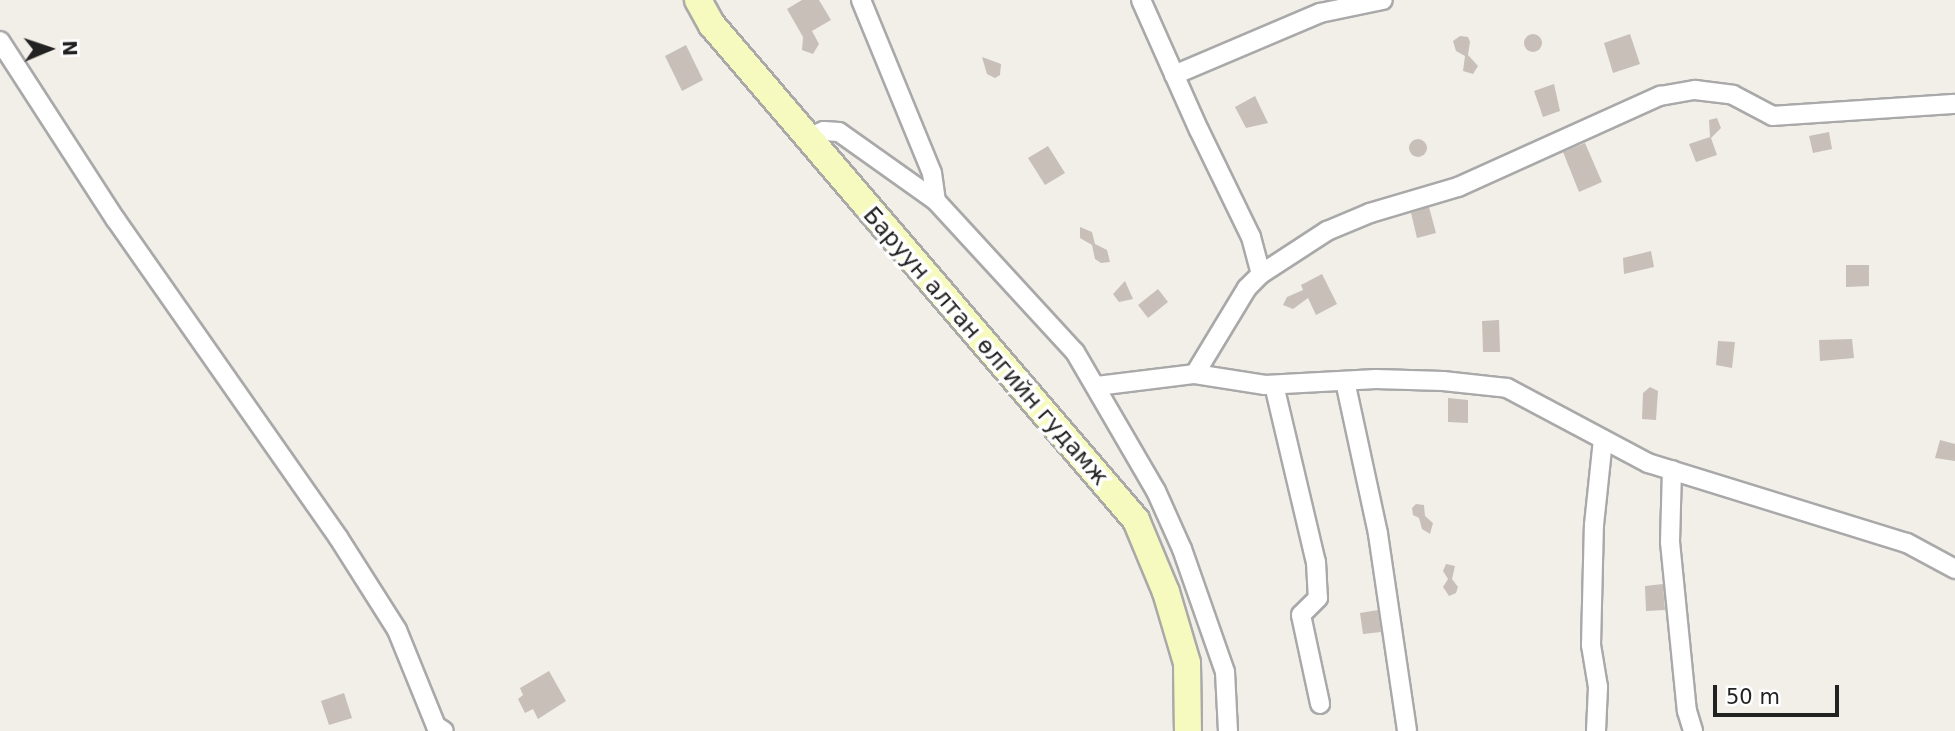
<!DOCTYPE html>
<meta charset="utf-8">
<style>
body{margin:0}
#map{position:relative;width:1955px;height:731px;overflow:hidden;background:#f2efe9;font-family:"DejaVu Sans",sans-serif}
div>[style]{position:absolute}
.building>*{inset:0;background:#c7bfb8}
.round{border-radius:50%}
.roads{filter:drop-shadow(2px 0 #a9a9a9) drop-shadow(-2px 0 #a9a9a9) drop-shadow(0 2px #a9a9a9) drop-shadow(0 -2px #a9a9a9)}
.minor>*{height:18px;margin:-9px;padding:0 9px;transform-origin:9px;border-radius:9px;background:#fff}
.secondary>*{height:26px;margin:-13px;padding:0 13px;transform-origin:13px;border-radius:13px;background:#f7fabf}
span{translate:-50% -50%;white-space:nowrap;text-align:center;line-height:1.15;-webkit-text-stroke:7px #fff;paint-order:stroke}
.street-label{font-size:23px;color:#222}
.north{position:absolute;left:14px;top:14px;width:70px;height:70px;-webkit-text-stroke:5px #fff;paint-order:stroke;rotate:88deg;font-size:19px;font-weight:700;line-height:28px;text-align:center;color:#222}
.north::after{content:'';display:block;margin:auto;width:24px;height:32px;background:#222;clip-path:polygon(50% 0,100% 100%,50% 72%,0 100%)}
.scale{position:absolute;left:1713px;top:685px;width:126px;height:32px;box-sizing:border-box;border:4px solid #222;border-top:0;padding-left:9px;font-size:21px;line-height:24px;white-space:nowrap;color:#222;-webkit-text-stroke:5px #fff;paint-order:stroke}
</style>
<div id="map">
<div class="building">
<div style="clip-path:polygon(802px 0,819px 0,831px 20px,812px 31px,819px 44px,813px 54px,802px 50px,803px 37px,787px 9px)"></div>
<div style="clip-path:polygon(1630px 34px,1640px 64px,1613px 73px,1604px 43px)"></div>
<div class="round" style="left:1524px;top:34px;width:18px;height:18px"></div>
<div style="clip-path:polygon(1460px 36px,1468px 37px,1470px 42px,1468px 55px,1478px 66px,1473px 74px,1463px 71px,1465px 56px,1456px 51px,1453px 41px)"></div>
<div style="clip-path:polygon(686px 45px,703px 80px,682px 91px,665px 56px)"></div>
<div style="clip-path:polygon(982px 57px,1001px 64px,1000px 75px,995px 78px,987px 74px)"></div>
<div style="clip-path:polygon(1554px 84px,1560px 111px,1543px 117px,1534px 91px)"></div>
<div style="clip-path:polygon(1255px 96px,1268px 123px,1246px 128px,1235px 107px)"></div>
<div style="clip-path:polygon(1717px 118px,1721px 128px,1711px 138px,1717px 155px,1696px 162px,1689px 144px,1710px 137px,1709px 120px)"></div>
<div style="clip-path:polygon(1829px 132px,1832px 149px,1813px 153px,1809px 136px)"></div>
<div class="round" style="left:1409px;top:139px;width:18px;height:18px"></div>
<div style="clip-path:polygon(1585px 143px,1602px 182px,1579px 192px,1563px 152px)"></div>
<div style="clip-path:polygon(1048px 146px,1065px 173px,1045px 185px,1028px 158px)"></div>
<div style="clip-path:polygon(1429px 207px,1436px 233px,1417px 238px,1411px 213px)"></div>
<div style="clip-path:polygon(1080px 227px,1092px 232px,1095px 244px,1107px 250px,1110px 262px,1101px 263px,1095px 259px,1092px 245px,1080px 238px)"></div>
<div style="clip-path:polygon(1651px 251px,1654px 267px,1624px 274px,1623px 258px)"></div>
<div style="clip-path:polygon(1846px 265px,1869px 265px,1869px 286px,1846px 287px)"></div>
<div style="clip-path:polygon(1322px 274px,1337px 304px,1316px 315px,1308px 298px,1293px 309px,1283px 305px,1287px 297px,1303px 290px,1301px 285px)"></div>
<div style="clip-path:polygon(1125px 281px,1133px 299px,1119px 302px,1113px 294px)"></div>
<div style="clip-path:polygon(1158px 289px,1168px 302px,1148px 318px,1138px 305px)"></div>
<div style="clip-path:polygon(1499px 320px,1500px 352px,1483px 352px,1482px 321px)"></div>
<div style="clip-path:polygon(1852px 339px,1854px 358px,1820px 361px,1819px 340px)"></div>
<div style="clip-path:polygon(1718px 341px,1735px 342px,1732px 368px,1716px 365px)"></div>
<div style="clip-path:polygon(1650px 387px,1658px 391px,1656px 420px,1642px 419px,1643px 393px)"></div>
<div style="clip-path:polygon(1448px 398px,1468px 400px,1468px 423px,1448px 422px)"></div>
<div style="clip-path:polygon(1940px 440px,1955px 444px,1955px 461px,1935px 458px)"></div>
<div style="clip-path:polygon(1416px 504px,1424px 505px,1425px 516px,1433px 523px,1430px 534px,1422px 529px,1419px 518px,1413px 515px,1412px 508px)"></div>
<div style="clip-path:polygon(1446px 564px,1455px 566px,1452px 579px,1458px 587px,1456px 593px,1449px 596px,1443px 587px,1448px 579px,1443px 571px)"></div>
<div style="clip-path:polygon(1663px 584px,1665px 610px,1646px 611px,1645px 586px)"></div>
<div style="clip-path:polygon(1378px 610px,1381px 632px,1363px 634px,1360px 613px)"></div>
<div style="clip-path:polygon(549px 671px,566px 701px,538px 719px,533px 709px,525px 713px,518px 699px,523px 695px,520px 688px)"></div>
<div style="clip-path:polygon(344px 693px,352px 718px,329px 725px,321px 701px)"></div>
</div>
<div class="roads">
<div class="minor">
<div style="left:861px;top:0;width:187px;rotate:67.7deg"></div>
<div style="left:932px;top:173px;width:28px;rotate:82deg"></div>
<div style="left:1141px;top:0;width:142px;rotate:66deg"></div>
<div style="left:1199px;top:130px;width:119px;rotate:64.1deg"></div>
<div style="left:1251px;top:237px;width:38px;rotate:75deg"></div>
<div style="left:1261px;top:274px;width:20px;rotate:135deg"></div>
<div style="left:1247px;top:288px;width:100px;rotate:121.2deg"></div>
<div style="left:0;top:41px;width:213px;rotate:57.1deg"></div>
<div style="left:116px;top:220px;width:387px;rotate:55deg"></div>
<div style="left:338px;top:537px;width:110px;rotate:57.6deg"></div>
<div style="left:397px;top:630px;width:104px;rotate:67.9deg"></div>
<div style="left:436px;top:726px;width:9px;rotate:32deg"></div>
<div style="left:1174px;top:75px;width:159px;rotate:-23deg"></div>
<div style="left:1320px;top:13px;width:64px;rotate:-11.7deg"></div>
<div style="left:808px;top:138px;width:17px;rotate:-24deg"></div>
<div style="left:824px;top:131px;width:15px;rotate:4deg"></div>
<div style="left:839px;top:132px;width:119px;rotate:35.4deg"></div>
<div style="left:936px;top:201px;width:205px;rotate:47.4deg"></div>
<div style="left:1075px;top:352px;width:161px;rotate:59.8deg"></div>
<div style="left:1156px;top:491px;width:64px;rotate:65.9deg"></div>
<div style="left:1182px;top:549px;width:130px;rotate:70.7deg"></div>
<div style="left:1225px;top:672px;width:59px;rotate:87.1deg"></div>
<div style="left:1261px;top:274px;width:79px;rotate:-33.1deg"></div>
<div style="left:1327px;top:231px;width:47px;rotate:-22.7deg"></div>
<div style="left:1370px;top:213px;width:92px;rotate:-16.5deg"></div>
<div style="left:1458px;top:187px;width:222px;rotate:-24.3deg"></div>
<div style="left:1660px;top:96px;width:36px;rotate:-10deg"></div>
<div style="left:1695px;top:90px;width:38px;rotate:7deg"></div>
<div style="left:1733px;top:95px;width:45px;rotate:27.7deg"></div>
<div style="left:1773px;top:116px;width:182px;rotate:-3.8deg"></div>
<div style="left:1345px;top:381px;width:157px;rotate:77.8deg"></div>
<div style="left:1378px;top:534px;width:199px;rotate:81.6deg"></div>
<div style="left:1274px;top:385px;width:182px;rotate:76.7deg"></div>
<div style="left:1316px;top:562px;width:36px;rotate:87deg"></div>
<div style="left:1318px;top:598px;width:24px;rotate:135deg"></div>
<div style="left:1301px;top:615px;width:91px;rotate:77.9deg"></div>
<div style="left:1097px;top:386px;width:99px;rotate:-7deg"></div>
<div style="left:1195px;top:374px;width:71px;rotate:8.9deg"></div>
<div style="left:1265px;top:385px;width:111px;rotate:-3.1deg"></div>
<div style="left:1376px;top:379px;width:67px;rotate:1.7deg"></div>
<div style="left:1443px;top:381px;width:64px;rotate:6.2deg"></div>
<div style="left:1507px;top:388px;width:160px;rotate:28deg"></div>
<div style="left:1648px;top:463px;width:271px;rotate:17.2deg"></div>
<div style="left:1907px;top:543px;width:55px;rotate:28.4deg"></div>
<div style="left:1672px;top:470px;width:72px;rotate:91.6deg"></div>
<div style="left:1670px;top:542px;width:170px;rotate:84.3deg"></div>
<div style="left:1687px;top:711px;width:21px;rotate:73deg"></div>
<div style="left:1596px;top:731px;width:44px;rotate:-87.4deg"></div>
<div style="left:1598px;top:687px;width:43px;rotate:-99.5deg"></div>
<div style="left:1591px;top:645px;width:120px;rotate:-88.6deg"></div>
<div style="left:1594px;top:525px;width:86px;rotate:-84deg"></div>
</div>
<div class="secondary">
<div style="left:698px;top:0;width:29px;rotate:61deg"></div>
<div style="left:712px;top:25px;width:652px;rotate:49.42deg"></div>
<div style="left:1136px;top:520px;width:78px;rotate:67.4deg"></div>
<div style="left:1166px;top:592px;width:74px;rotate:73.5deg"></div>
<div style="left:1187px;top:663px;width:68px;rotate:89.2deg"></div>
</div>
</div>
<div class="street-label">
<span style="left:986px;top:346px;rotate:49deg">Баруун алтан өлгийн гудамж</span>
</div>
<div class="north">N</div>
<div class="scale">50 m</div>
</div>
